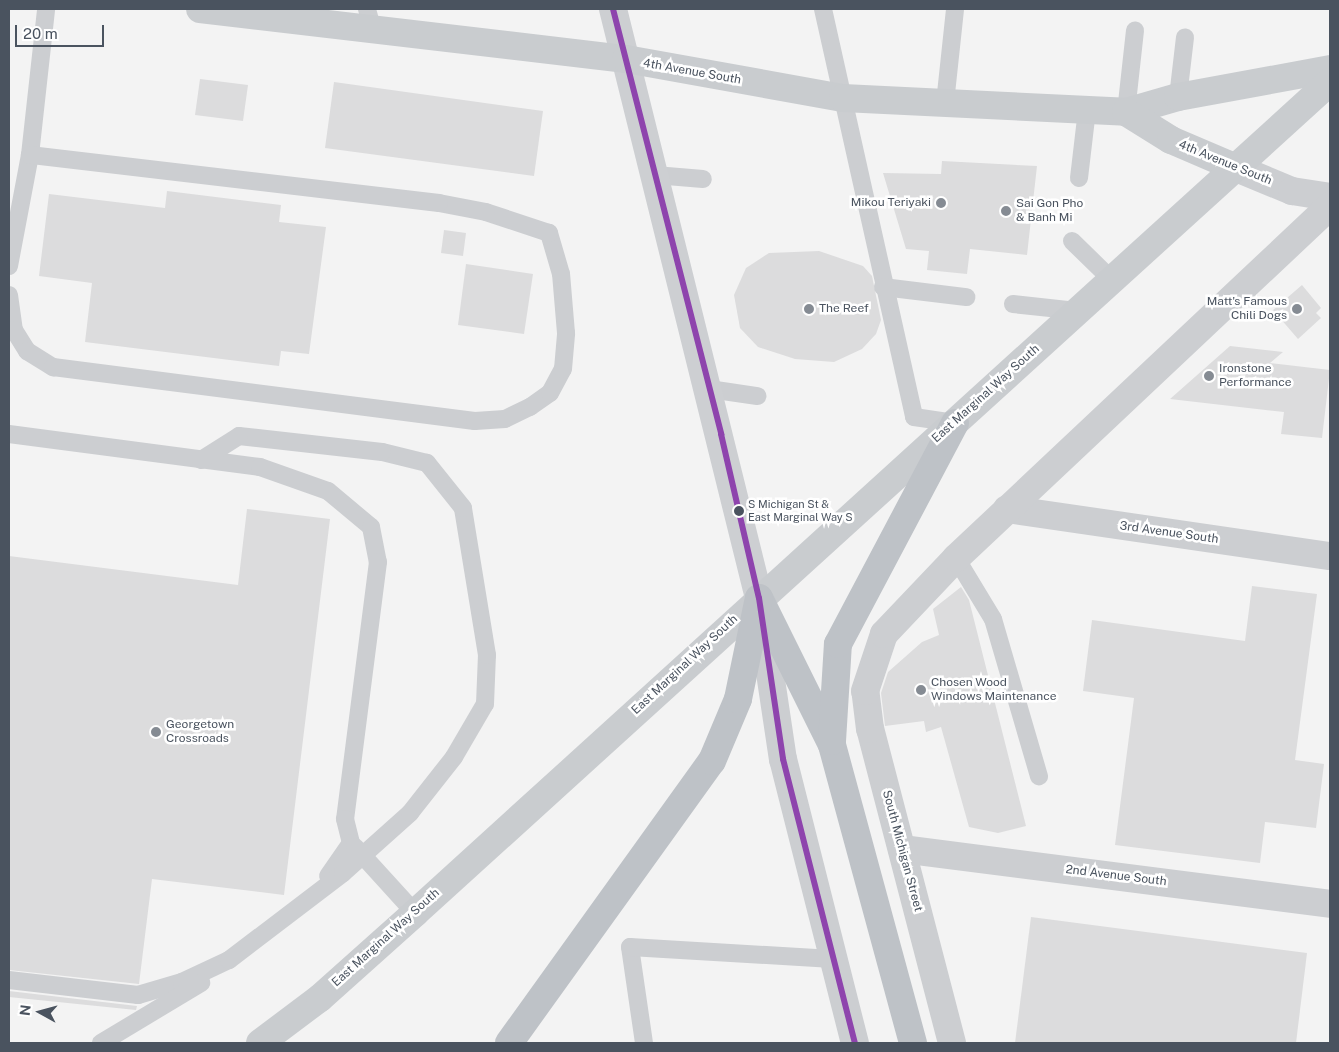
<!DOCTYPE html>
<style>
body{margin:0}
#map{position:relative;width:1339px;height:1052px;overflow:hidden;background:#f3f3f3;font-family:"Public Sans",sans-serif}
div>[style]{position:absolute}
.building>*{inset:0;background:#dcdcdd}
.lane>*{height:18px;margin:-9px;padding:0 9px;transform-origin:9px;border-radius:9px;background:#ccced1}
.street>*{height:28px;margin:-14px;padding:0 14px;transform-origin:14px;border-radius:14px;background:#ccced1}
.secondary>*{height:28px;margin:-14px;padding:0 14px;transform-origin:14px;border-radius:14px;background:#cdcfd2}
.primary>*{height:28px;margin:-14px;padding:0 14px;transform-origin:14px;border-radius:14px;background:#c9cccf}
.highway>*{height:28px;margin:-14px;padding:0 14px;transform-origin:14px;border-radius:14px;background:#bec2c7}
.bus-1>*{height:6px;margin:-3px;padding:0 3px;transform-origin:3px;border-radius:3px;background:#8e44ad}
.dots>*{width:14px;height:14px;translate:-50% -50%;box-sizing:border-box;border:2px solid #fff;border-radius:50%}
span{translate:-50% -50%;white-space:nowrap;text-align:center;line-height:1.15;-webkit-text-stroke:5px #fff;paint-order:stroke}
.bus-label{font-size:11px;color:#4a535f}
.left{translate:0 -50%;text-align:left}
.street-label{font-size:12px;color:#4a535f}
.poi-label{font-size:12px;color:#4a535f}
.right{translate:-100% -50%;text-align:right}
.frame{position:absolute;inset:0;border:10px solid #4a535f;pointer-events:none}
.north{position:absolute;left:15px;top:987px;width:50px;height:50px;-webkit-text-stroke:4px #fff;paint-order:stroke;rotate:277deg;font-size:14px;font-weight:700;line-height:20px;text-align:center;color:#4a535f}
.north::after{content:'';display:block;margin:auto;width:18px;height:22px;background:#4a535f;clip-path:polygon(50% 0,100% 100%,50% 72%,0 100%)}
.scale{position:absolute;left:15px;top:25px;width:89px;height:22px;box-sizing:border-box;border:2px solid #4a535f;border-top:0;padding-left:6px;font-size:15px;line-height:18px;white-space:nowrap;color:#4a535f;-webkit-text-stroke:4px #fff;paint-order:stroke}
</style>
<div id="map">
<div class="building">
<div style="clip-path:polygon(200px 79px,248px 85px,243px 121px,195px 115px)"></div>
<div style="clip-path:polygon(334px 82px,543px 111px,534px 176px,325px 148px)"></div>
<div style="clip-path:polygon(942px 161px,1037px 166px,1027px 255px,970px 249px,967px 274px,927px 270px,929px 251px,906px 249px,883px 173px,941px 174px)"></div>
<div style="clip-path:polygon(167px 191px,281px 205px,279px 222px,326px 227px,309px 354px,281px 351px,279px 366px,85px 342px,92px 283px,39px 276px,49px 194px,165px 208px)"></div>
<div style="clip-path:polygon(444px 230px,466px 233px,463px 256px,441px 253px)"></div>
<div style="clip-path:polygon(819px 251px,863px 266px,872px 276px,881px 320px,876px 334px,862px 349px,834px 362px,795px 359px,758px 347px,740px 328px,734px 295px,746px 268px,769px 253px)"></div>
<div style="clip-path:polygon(466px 264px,533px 274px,524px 334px,458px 325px)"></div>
<div style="clip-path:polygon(1302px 285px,1321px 308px,1316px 313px,1321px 318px,1298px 339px,1273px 310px)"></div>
<div style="clip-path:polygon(1230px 346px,1283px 352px,1270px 363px,1330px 370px,1322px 438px,1281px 434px,1284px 412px,1170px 399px)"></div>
<div style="clip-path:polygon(247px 509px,330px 519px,284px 895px,152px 879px,139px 984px,9px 970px,9px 556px,238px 585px)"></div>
<div style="clip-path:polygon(1252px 586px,1317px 594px,1295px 760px,1324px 764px,1316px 828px,1265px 822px,1260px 863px,1115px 845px,1134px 698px,1083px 691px,1092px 620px,1245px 641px)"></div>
<div style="clip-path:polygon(961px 587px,969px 600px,1026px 826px,998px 833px,969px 827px,941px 727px,926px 732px,924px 721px,885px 726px,881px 693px,888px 672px,922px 642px,939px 635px,933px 609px)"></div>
<div style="clip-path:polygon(1031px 917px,1307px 953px,1296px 1043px,1015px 1043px)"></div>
<div style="clip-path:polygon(9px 991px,137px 1006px,136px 1010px,9px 997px)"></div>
</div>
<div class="lane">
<div style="left:367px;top:9px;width:24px;rotate:75deg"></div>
<div style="left:823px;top:9px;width:418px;rotate:77.4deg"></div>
<div style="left:914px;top:417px;width:41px;rotate:8.3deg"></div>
<div style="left:1178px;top:97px;width:60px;rotate:-83.3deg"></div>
<div style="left:945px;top:103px;width:94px;rotate:-83.9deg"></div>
<div style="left:1126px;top:112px;width:82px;rotate:-83.7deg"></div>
<div style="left:655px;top:175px;width:48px;rotate:4.8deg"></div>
<div style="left:1079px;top:178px;width:68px;rotate:-83.3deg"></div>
<div style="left:1072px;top:241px;width:56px;rotate:44.3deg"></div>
<div style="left:9px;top:266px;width:113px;rotate:-79.3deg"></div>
<div style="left:30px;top:155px;width:147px;rotate:-83.7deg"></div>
<div style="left:883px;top:287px;width:84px;rotate:6.9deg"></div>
<div style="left:9px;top:295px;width:35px;rotate:82deg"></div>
<div style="left:14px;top:330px;width:25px;rotate:58deg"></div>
<div style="left:27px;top:351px;width:31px;rotate:32deg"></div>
<div style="left:53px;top:367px;width:425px;rotate:7.3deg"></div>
<div style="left:475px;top:421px;width:30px;rotate:-4deg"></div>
<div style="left:505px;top:419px;width:28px;rotate:-26deg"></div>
<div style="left:530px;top:407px;width:24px;rotate:-35deg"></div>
<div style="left:550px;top:393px;width:27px;rotate:-62deg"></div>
<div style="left:563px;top:369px;width:36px;rotate:-85deg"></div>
<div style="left:566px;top:333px;width:59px;rotate:-94.8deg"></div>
<div style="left:561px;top:274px;width:43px;rotate:-106.3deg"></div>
<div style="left:549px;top:233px;width:66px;rotate:-161.6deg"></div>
<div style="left:486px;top:212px;width:48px;rotate:-169.2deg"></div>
<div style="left:439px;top:203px;width:412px;rotate:-173.3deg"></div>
<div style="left:1013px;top:304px;width:64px;rotate:6.2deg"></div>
<div style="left:709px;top:389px;width:49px;rotate:8.3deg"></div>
<div style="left:9px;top:434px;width:253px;rotate:7.5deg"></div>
<div style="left:260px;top:467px;width:72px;rotate:19.4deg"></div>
<div style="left:328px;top:491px;width:56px;rotate:39.9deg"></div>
<div style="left:371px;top:527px;width:36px;rotate:79deg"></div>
<div style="left:378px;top:562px;width:259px;rotate:97.3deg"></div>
<div style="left:345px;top:819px;width:25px;rotate:76deg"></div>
<div style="left:351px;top:843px;width:40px;rotate:124.9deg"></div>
<div style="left:956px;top:558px;width:71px;rotate:58.8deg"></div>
<div style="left:993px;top:619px;width:164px;rotate:73.7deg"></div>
<div style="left:355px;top:847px;width:89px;rotate:47.7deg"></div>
<div style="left:9px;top:980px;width:130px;rotate:6.6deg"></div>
<div style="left:138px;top:995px;width:46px;rotate:-16.5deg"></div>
<div style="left:182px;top:982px;width:52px;rotate:-25.1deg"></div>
<div style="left:229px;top:960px;width:143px;rotate:-37.3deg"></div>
<div style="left:343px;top:873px;width:90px;rotate:-41.8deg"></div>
<div style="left:410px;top:813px;width:71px;rotate:-51.8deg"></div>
<div style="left:454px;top:757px;width:61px;rotate:-59.7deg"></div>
<div style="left:485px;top:704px;width:49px;rotate:-87.7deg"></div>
<div style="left:487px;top:655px;width:149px;rotate:-99.3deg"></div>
<div style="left:463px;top:508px;width:58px;rotate:-128.7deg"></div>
<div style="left:427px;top:463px;width:46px;rotate:-166.3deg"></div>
<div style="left:382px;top:452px;width:144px;rotate:-173.6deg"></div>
<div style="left:239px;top:436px;width:45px;rotate:147.7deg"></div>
<div style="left:101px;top:1043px;width:117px;rotate:-31deg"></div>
<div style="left:644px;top:1043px;width:97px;rotate:-98.3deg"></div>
<div style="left:630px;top:947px;width:203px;rotate:3.4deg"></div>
</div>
<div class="street">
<div style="left:1234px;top:167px;width:63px;rotate:22.5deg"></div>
<div style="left:1292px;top:191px;width:38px;rotate:9deg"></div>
<div style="left:1007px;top:509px;width:326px;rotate:8.3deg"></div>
<div style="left:760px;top:606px;width:155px;rotate:81.5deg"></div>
<div style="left:783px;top:759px;width:293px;rotate:75.8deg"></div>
<div style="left:902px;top:849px;width:432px;rotate:7.3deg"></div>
<div style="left:952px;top:1043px;width:325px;rotate:-104.6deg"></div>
<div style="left:870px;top:729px;width:38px;rotate:-97deg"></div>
<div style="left:865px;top:691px;width:60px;rotate:-71.6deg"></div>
<div style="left:884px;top:634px;width:105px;rotate:-46.5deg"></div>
<div style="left:956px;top:558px;width:514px;rotate:-43.26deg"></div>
</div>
<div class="secondary">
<div style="left:613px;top:9px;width:607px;rotate:76.08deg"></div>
</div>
<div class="primary">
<div style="left:200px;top:9px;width:429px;rotate:6.7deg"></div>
<div style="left:626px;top:59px;width:220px;rotate:10.2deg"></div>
<div style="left:843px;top:98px;width:283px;rotate:2.8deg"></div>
<div style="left:1126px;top:112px;width:54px;rotate:-16.1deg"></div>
<div style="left:1178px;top:97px;width:155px;rotate:-10.4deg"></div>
<div style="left:1126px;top:112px;width:53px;rotate:31.9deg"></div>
<div style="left:1171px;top:140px;width:69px;rotate:23.2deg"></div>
<div style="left:260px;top:1043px;width:75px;rotate:-36.9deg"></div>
<div style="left:320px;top:998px;width:127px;rotate:-41.8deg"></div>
<div style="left:415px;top:913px;width:1236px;rotate:-42.25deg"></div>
</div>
<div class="highway">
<div style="left:759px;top:598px;width:164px;rotate:63.6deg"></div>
<div style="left:832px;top:745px;width:309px;rotate:74.8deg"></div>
<div style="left:832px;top:741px;width:97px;rotate:-86.5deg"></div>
<div style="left:838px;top:644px;width:250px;rotate:-62.1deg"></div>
<div style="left:509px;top:1043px;width:347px;rotate:-54.3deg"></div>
<div style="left:712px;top:761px;width:67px;rotate:-67.2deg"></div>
<div style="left:738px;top:699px;width:103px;rotate:-78.3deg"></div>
</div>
<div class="bus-1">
<div style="left:613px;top:9px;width:439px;rotate:75.7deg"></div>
<div style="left:721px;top:434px;width:168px;rotate:77deg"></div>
<div style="left:759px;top:598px;width:163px;rotate:81.5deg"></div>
<div style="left:783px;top:759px;width:293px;rotate:75.8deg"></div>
</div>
<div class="dots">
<div style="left:941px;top:203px;background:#858b93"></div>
<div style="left:1006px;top:211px;background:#858b93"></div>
<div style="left:809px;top:309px;background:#858b93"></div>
<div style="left:1297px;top:309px;background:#858b93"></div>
<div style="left:1209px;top:376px;background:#858b93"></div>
<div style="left:739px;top:511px;background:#4a535f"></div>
<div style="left:921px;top:690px;background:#858b93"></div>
<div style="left:156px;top:732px;background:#858b93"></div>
</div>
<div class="bus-label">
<span class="left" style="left:748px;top:511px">S Michigan St &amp;<br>East Marginal Way S</span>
</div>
<div class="street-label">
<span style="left:692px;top:72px;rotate:10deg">4th Avenue South</span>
<span style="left:1225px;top:163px;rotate:22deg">4th Avenue South</span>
<span style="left:986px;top:394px;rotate:-42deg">East Marginal Way South</span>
<span style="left:1169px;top:533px;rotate:8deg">3rd Avenue South</span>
<span style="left:685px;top:665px;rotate:-43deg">East Marginal Way South</span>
<span style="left:902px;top:851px;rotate:75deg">South Michigan Street</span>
<span style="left:1116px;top:876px;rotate:7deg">2nd Avenue South</span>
<span style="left:386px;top:938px;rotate:-42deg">East Marginal Way South</span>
</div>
<div class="poi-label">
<span class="right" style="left:931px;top:203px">Mikou Teriyaki</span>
<span class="left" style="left:1016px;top:211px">Sai Gon Pho<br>&amp; Banh Mi</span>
<span class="right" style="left:1287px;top:309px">Matt's Famous<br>Chili Dogs</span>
<span class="left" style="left:819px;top:309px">The Reef</span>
<span class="left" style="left:1219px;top:376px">Ironstone<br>Performance</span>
<span class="left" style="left:931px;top:690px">Chosen Wood<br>Windows Maintenance</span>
<span class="left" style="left:166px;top:732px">Georgetown<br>Crossroads</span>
</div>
<div class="frame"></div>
<div class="north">N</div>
<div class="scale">20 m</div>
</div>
